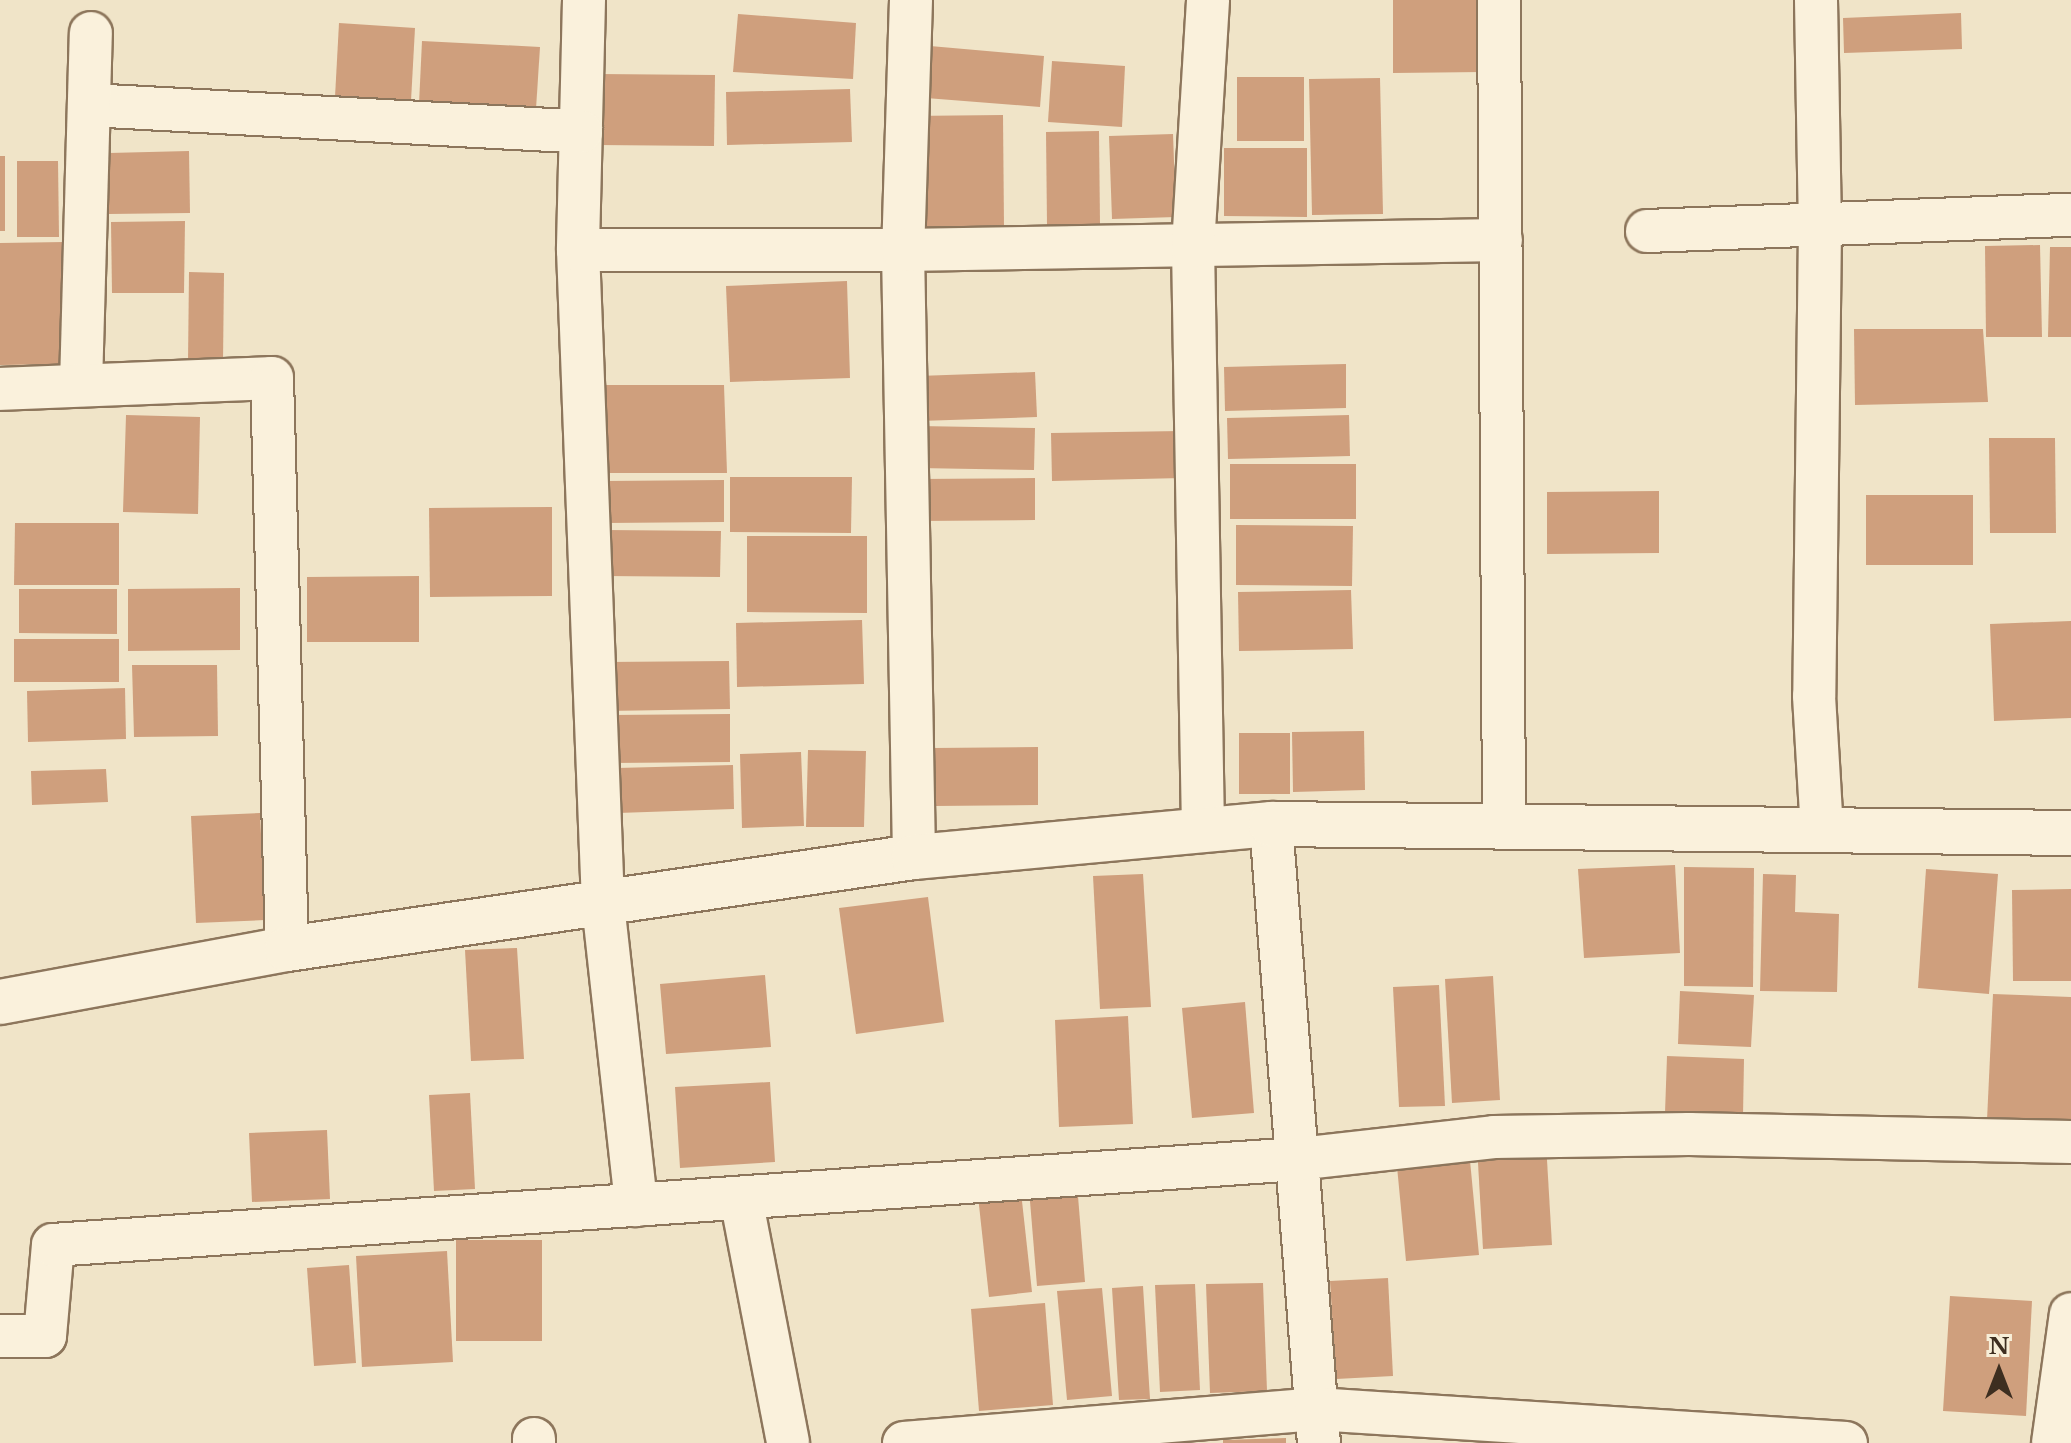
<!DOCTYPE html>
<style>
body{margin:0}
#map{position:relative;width:2071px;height:1443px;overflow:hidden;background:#f0e4c8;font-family:"Libre Baskerville",serif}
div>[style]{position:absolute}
.building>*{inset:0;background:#cf9f7d}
.roads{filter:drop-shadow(2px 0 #8d765c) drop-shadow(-2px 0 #8d765c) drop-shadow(0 2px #8d765c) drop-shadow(0 -2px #8d765c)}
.minor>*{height:42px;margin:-21px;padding:0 21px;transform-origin:21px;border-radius:21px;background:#faf1dc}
.tertiary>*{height:44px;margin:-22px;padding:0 22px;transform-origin:22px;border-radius:22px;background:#faf1dc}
span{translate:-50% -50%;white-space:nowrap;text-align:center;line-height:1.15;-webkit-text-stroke:6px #f7eed8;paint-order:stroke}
.north{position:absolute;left:1959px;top:1331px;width:80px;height:80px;-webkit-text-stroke:6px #f7eed8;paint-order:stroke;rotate:0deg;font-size:22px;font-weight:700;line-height:32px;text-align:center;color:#3d2e20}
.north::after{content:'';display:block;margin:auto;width:28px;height:36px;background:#3d2e20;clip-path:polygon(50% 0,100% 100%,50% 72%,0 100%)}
</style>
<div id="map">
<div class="building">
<div style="clip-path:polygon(1393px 0,1482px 0,1482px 72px,1393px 73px)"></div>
<div style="clip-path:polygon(1961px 13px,1962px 49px,1844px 53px,1843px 18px)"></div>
<div style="clip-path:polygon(738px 14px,856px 23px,853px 79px,733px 72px)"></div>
<div style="clip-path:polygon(339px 23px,415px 28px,411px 101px,335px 97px)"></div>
<div style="clip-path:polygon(422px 41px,540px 47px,536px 109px,419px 104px)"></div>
<div style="clip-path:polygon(930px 46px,1044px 56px,1040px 107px,926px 98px)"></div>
<div style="clip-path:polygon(1052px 61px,1125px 66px,1122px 127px,1048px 122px)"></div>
<div style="clip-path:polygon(598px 74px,715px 75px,714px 146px,597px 145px)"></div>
<div style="clip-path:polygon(1237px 77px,1304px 77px,1304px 141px,1237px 141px)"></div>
<div style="clip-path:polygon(1380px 78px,1383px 214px,1312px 215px,1309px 79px)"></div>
<div style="clip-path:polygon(850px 89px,852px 142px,727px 145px,726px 92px)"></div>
<div style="clip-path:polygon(1003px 115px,1004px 227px,909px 228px,909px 116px)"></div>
<div style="clip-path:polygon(1099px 131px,1100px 224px,1047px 225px,1046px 132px)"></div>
<div style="clip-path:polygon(1173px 134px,1176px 217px,1112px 219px,1109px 136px)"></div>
<div style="clip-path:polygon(1224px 148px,1307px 148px,1307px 217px,1224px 216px)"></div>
<div style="clip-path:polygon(189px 151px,190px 213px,109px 214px,109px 153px)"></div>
<div style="clip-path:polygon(0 156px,5px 156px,5px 231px,0 231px)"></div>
<div style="clip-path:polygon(17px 161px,58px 161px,59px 237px,17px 237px)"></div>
<div style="clip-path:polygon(185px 221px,184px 293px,112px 293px,111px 222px)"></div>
<div style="clip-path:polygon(64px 242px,66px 364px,0 365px,0 243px)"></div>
<div style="clip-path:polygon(2040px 245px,2042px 337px,1986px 337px,1985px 246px)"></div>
<div style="clip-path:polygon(2050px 247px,2071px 247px,2071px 337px,2048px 337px)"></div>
<div style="clip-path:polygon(189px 272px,224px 273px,223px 362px,188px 362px)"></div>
<div style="clip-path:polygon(847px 281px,850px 378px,730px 382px,726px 286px)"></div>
<div style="clip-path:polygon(1854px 329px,1983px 329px,1988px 402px,1855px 405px)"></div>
<div style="clip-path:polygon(1346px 364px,1346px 408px,1225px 411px,1224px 367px)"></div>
<div style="clip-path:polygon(1035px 372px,1037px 417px,920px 421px,918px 376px)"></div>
<div style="clip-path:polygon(599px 385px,724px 385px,727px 473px,600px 473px)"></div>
<div style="clip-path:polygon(126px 415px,200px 417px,198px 514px,123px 512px)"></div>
<div style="clip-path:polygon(1349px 415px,1350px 456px,1228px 459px,1227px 418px)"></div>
<div style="clip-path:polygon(919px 426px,1035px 428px,1034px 470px,918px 468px)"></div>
<div style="clip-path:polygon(1181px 431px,1182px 478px,1052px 481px,1051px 433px)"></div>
<div style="clip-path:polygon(1989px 438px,2055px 438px,2056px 533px,1990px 533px)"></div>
<div style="clip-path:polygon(1230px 464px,1356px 464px,1356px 519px,1230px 519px)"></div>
<div style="clip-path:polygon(730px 477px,852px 477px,851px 533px,730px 532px)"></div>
<div style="clip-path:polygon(1035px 478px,1035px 520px,920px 521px,920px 479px)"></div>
<div style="clip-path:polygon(724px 480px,724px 522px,606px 523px,606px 481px)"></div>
<div style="clip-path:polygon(1659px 491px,1659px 553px,1547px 554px,1547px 492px)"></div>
<div style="clip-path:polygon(1866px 495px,1973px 495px,1973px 565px,1866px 565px)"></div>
<div style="clip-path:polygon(552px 507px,552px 596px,430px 597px,429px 508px)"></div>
<div style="clip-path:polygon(15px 523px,119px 523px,119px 585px,14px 585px)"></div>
<div style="clip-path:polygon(1236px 525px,1353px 526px,1352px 586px,1236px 585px)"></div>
<div style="clip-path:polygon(605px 530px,721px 531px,720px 577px,605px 576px)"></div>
<div style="clip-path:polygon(747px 536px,867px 536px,867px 613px,747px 612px)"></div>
<div style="clip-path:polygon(419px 576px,419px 642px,307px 642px,307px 577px)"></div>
<div style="clip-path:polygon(240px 588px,240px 650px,128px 651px,128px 589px)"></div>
<div style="clip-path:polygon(19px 589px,117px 589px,117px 634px,19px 633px)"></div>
<div style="clip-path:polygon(1351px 590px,1353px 649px,1239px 651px,1238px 592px)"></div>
<div style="clip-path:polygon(862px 620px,864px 684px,737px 687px,736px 623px)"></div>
<div style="clip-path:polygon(2071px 621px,2071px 718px,1994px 721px,1990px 624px)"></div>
<div style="clip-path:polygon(14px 639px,119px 639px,119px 682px,14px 682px)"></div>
<div style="clip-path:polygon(729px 661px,730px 709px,606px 711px,606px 662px)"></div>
<div style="clip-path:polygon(132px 665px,217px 665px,218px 736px,134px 737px)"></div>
<div style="clip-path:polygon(125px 688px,126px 739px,28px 742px,27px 691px)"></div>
<div style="clip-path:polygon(730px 714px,730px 762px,611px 763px,610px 715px)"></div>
<div style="clip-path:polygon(1364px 731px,1365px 790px,1293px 792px,1292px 732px)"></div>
<div style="clip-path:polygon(1239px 733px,1290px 733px,1290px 794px,1239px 794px)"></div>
<div style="clip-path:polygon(1038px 747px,1038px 805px,934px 806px,933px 748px)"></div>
<div style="clip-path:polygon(808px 750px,866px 751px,864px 827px,806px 827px)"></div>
<div style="clip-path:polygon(801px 752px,804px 826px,742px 828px,740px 754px)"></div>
<div style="clip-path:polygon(733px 765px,734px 809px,618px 813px,617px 768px)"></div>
<div style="clip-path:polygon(106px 769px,108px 802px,32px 805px,31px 771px)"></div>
<div style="clip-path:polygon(260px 813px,265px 920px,196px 923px,191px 816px)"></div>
<div style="clip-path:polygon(1675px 865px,1680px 953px,1584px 958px,1578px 869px)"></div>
<div style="clip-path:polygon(1684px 867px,1754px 868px,1753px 987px,1684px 986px)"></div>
<div style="clip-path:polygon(1926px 869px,1998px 874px,1989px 994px,1918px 988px)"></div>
<div style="clip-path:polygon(1143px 874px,1151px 1007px,1100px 1009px,1093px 876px)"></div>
<div style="clip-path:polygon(1763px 874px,1796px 875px,1795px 912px,1839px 914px,1837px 992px,1760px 991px)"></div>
<div style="clip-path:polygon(2071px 889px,2071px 981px,2013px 981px,2012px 890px)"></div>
<div style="clip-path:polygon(928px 897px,944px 1022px,856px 1034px,839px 908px)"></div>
<div style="clip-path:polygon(517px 948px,524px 1059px,471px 1061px,465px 950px)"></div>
<div style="clip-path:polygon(765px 975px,771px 1047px,666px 1054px,660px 984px)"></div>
<div style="clip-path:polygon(1493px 976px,1500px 1100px,1452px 1103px,1445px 979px)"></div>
<div style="clip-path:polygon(1439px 985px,1445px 1106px,1399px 1107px,1393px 987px)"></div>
<div style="clip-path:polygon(1680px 991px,1754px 995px,1751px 1047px,1678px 1044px)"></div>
<div style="clip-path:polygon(1993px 994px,2071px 997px,2071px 1123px,1987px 1120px)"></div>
<div style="clip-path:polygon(1245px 1002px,1254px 1113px,1192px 1118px,1182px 1008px)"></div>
<div style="clip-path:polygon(1128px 1016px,1133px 1124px,1059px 1127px,1055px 1020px)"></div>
<div style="clip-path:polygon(1667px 1056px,1744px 1059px,1743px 1116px,1665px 1113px)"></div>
<div style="clip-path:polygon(770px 1082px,775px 1162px,680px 1168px,675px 1087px)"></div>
<div style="clip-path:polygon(470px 1093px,475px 1189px,434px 1191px,429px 1095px)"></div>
<div style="clip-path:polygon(327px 1130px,330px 1199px,252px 1202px,249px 1133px)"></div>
<div style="clip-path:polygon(1546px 1143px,1552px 1245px,1483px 1249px,1477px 1146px)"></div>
<div style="clip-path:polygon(1469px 1150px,1479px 1255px,1406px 1261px,1396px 1156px)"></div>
<div style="clip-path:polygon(1077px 1184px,1085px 1282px,1037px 1286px,1029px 1189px)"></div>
<div style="clip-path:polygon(1021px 1192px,1032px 1292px,989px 1297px,978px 1196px)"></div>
<div style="clip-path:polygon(456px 1240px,542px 1240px,542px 1341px,456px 1341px)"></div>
<div style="clip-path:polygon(447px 1251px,453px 1362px,362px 1367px,356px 1256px)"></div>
<div style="clip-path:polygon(349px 1265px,356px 1363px,314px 1366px,307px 1268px)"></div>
<div style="clip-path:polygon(1388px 1278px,1393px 1376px,1336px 1379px,1330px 1281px)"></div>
<div style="clip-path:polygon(1263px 1283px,1267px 1391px,1210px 1393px,1206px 1284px)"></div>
<div style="clip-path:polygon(1195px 1284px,1200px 1390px,1160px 1392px,1155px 1285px)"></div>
<div style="clip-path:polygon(1143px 1286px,1150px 1399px,1119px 1400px,1112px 1288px)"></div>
<div style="clip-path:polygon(1102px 1288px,1112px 1396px,1067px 1400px,1057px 1291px)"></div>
<div style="clip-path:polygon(1950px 1296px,2032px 1301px,2026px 1416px,1943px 1411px)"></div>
<div style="clip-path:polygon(1045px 1303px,1053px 1405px,979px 1411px,971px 1309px)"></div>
<div style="clip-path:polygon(1286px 1438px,1286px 1443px,1223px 1443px,1223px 1440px)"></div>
</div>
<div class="roads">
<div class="minor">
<div style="left:584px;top:0;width:250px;rotate:91.4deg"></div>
<div style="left:578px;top:250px;width:654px;rotate:87.81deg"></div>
<div style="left:603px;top:904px;width:303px;rotate:83.7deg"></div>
<div style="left:911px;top:0;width:250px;rotate:91.8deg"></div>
<div style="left:903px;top:250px;width:607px;rotate:88.96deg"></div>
<div style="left:1499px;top:0;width:823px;rotate:89.65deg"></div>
<div style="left:1816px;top:0;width:228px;rotate:89deg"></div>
<div style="left:1820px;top:228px;width:468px;rotate:90.7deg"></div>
<div style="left:1814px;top:696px;width:133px;rotate:86.6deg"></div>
<div style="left:89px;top:105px;width:493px;rotate:3.1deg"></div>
<div style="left:1647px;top:231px;width:424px;rotate:-2.2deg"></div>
<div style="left:578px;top:250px;width:325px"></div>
<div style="left:903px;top:250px;width:598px;rotate:-0.96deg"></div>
<div style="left:81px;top:385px;width:352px;rotate:-88.4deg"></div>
<div style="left:0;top:389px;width:272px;rotate:-2.3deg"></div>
<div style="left:272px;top:378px;width:571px;rotate:88.5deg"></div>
<div style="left:1271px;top:824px;width:621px;rotate:85.57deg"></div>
<div style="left:1203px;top:830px;width:584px;rotate:-90.98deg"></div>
<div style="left:1193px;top:246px;width:246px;rotate:-86.5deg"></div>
<div style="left:741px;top:1198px;width:249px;rotate:79.1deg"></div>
<div style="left:0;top:1336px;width:45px"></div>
<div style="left:45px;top:1336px;width:91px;rotate:-85deg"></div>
<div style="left:53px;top:1245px;width:1248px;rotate:-3.95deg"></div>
<div style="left:1298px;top:1159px;width:197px;rotate:-6.4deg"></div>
<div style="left:1494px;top:1137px;width:195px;rotate:-0.9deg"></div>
<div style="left:1689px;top:1134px;width:382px;rotate:1.2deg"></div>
<div style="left:534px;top:1439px;width:4px;rotate:90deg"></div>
<div style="left:904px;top:1443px;width:413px;rotate:-4.7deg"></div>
<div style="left:1316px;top:1409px;width:531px;rotate:3.67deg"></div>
<div style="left:2053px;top:1443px;width:130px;rotate:-82.1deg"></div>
</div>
<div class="tertiary">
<div style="left:0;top:1002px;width:292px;rotate:-10.5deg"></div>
<div style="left:287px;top:949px;width:634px;rotate:-8.35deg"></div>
<div style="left:914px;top:857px;width:359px;rotate:-5.3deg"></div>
<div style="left:1271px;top:824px;width:800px;rotate:0.64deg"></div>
</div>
</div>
<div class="north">N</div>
</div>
